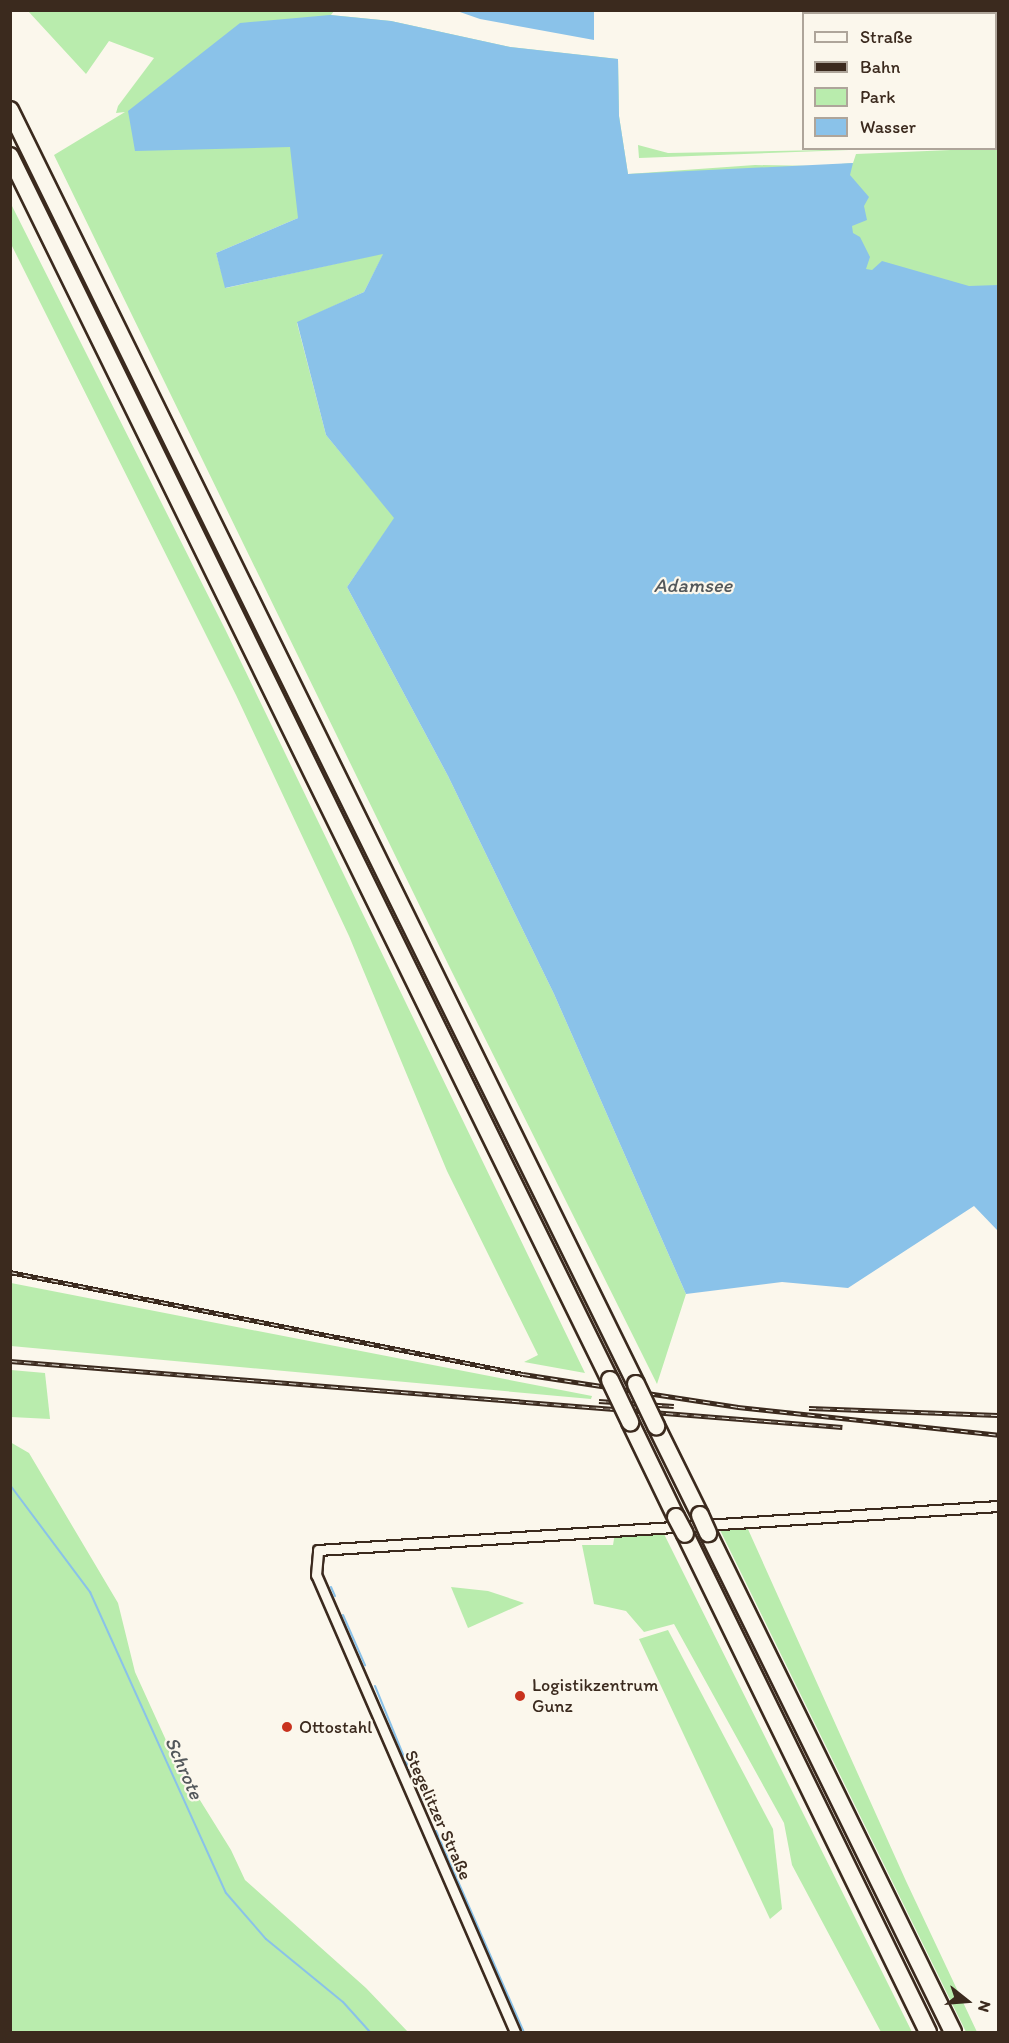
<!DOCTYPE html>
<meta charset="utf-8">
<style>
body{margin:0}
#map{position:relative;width:1009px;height:2043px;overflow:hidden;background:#fbf7ec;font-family:Itim,sans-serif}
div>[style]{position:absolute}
.green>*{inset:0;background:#b9ecad}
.water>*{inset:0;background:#8ac2e9}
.stream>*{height:2px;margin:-1px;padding:0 1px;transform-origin:1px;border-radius:1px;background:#8ac2e9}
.roads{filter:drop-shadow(2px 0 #3b2a1e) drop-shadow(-2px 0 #3b2a1e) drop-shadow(0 2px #3b2a1e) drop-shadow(0 -2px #3b2a1e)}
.street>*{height:9px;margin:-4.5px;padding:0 4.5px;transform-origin:4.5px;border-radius:4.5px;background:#fbf7ec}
.highway>*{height:16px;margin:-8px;padding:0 8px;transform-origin:8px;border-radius:8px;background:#fbf7ec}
.rail>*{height:4.5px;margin-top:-2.25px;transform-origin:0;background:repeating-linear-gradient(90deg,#fbf7ec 0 7px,#3b2a1e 0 14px);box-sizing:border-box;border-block:2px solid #3b2a1e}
.bridges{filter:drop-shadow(2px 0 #3b2a1e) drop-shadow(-2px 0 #3b2a1e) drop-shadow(0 2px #3b2a1e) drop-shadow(0 -2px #3b2a1e)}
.highway-bridge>*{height:16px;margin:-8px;padding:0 8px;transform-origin:8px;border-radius:8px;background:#fbf7ec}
.dots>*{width:16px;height:16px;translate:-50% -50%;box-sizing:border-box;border:3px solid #fbf7ec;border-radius:50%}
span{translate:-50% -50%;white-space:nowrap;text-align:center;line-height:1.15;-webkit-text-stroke:4.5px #fbf7ec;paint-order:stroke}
.poi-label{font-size:18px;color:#3b2a1e}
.left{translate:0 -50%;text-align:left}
.street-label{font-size:18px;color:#3b2a1e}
.water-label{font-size:20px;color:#53585b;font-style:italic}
.frame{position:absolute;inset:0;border:12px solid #3b2a1e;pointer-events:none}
.legend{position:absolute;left:802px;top:12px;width:195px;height:138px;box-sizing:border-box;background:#fbf7ec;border:2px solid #aea59a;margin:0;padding:8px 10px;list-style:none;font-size:18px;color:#3b2a1e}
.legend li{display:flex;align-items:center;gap:12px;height:30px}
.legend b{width:30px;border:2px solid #aea59a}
.north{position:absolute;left:937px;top:1971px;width:60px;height:60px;-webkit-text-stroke:4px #fbf7ec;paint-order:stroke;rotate:107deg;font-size:16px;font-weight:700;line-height:24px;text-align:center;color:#3b2a1e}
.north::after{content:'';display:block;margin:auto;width:21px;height:27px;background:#3b2a1e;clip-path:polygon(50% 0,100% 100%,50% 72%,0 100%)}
</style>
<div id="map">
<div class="green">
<div style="clip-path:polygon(28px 11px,334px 11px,331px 15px,391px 21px,510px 47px,618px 59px,619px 116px,628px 174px,755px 165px,817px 166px,853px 163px,856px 154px,998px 148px,998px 295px,298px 218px,216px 253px,226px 288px,384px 253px,364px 292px,297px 323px,326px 435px,395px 518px,347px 587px,448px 776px,554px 994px,686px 1294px,657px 1384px,450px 968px,54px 155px,125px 112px,116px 113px,118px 106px,154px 58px,109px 41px,86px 74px)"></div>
<div style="clip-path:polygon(842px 11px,998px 11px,998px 144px,996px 144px,996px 14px)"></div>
<div style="clip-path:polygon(638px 145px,668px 153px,876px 149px,639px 158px)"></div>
<div style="clip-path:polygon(11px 204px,225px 629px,585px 1373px,524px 1362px,538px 1355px,447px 1171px,349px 936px,236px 695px,11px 244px)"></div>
<div style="clip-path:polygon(11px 1283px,592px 1396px,591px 1399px,11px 1346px)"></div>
<div style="clip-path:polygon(11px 1370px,45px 1373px,50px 1419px,11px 1417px)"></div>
<div style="clip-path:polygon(10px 1442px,29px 1453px,118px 1603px,135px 1672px,175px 1760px,231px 1850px,245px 1880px,366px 1988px,408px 2032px,11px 2032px)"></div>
<div style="clip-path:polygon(747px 1527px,906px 1881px,977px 2032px,966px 2032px,720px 1530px)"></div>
<div style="clip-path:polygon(615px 1533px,664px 1534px,912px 2032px,881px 2032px,792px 1865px,784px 1823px,674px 1624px,644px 1632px,626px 1611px,594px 1604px,582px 1545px,613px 1545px)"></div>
<div style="clip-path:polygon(451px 1587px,488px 1591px,524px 1603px,468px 1628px)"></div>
<div style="clip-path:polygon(668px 1630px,773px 1829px,782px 1909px,770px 1919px,639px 1639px)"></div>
</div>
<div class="water">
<div style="clip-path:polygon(457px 11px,594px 11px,594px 40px,480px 19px)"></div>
<div style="clip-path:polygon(330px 15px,391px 21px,510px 47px,618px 59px,619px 116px,628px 174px,853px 163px,850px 175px,869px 197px,864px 206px,867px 220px,852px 226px,853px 233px,860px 237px,870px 257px,866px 269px,872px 270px,882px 261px,969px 286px,998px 285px,998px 1231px,974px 1206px,848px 1288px,782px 1282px,686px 1294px,554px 994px,448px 776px,347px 587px,394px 518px,326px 435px,297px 322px,364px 292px,383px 254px,225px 288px,216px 253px,298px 218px,290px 147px,135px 151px,128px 111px,240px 23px)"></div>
</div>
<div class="stream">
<div style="left:10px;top:1485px;width:134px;rotate:53.2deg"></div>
<div style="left:90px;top:1592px;width:330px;rotate:65.7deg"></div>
<div style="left:226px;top:1893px;width:61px;rotate:49deg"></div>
<div style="left:266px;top:1939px;width:99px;rotate:39.3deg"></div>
<div style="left:343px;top:2002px;width:40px;rotate:48deg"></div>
<div style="left:331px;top:1587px;width:10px;rotate:66deg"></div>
<div style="left:343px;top:1615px;width:55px;rotate:66.3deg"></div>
<div style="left:375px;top:1686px;width:90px;rotate:67.7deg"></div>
<div style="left:422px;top:1796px;width:5px;rotate:68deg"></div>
<div style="left:436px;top:1831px;width:219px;rotate:66.4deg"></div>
</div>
<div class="roads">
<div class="street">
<div style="left:515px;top:2032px;width:498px;rotate:-113.5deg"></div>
<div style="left:316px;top:1575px;width:25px;rotate:-85deg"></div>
<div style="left:318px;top:1550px;width:681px;rotate:-3.7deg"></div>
</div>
<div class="highway">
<div style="left:10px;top:110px;width:1419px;rotate:63.83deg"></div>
<div style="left:10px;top:156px;width:1363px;rotate:63.89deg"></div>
<div style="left:630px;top:1422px;width:106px;rotate:64.2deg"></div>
<div style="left:656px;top:1426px;width:99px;rotate:63.7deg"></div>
<div style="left:708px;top:1533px;width:556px;rotate:63.85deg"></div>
<div style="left:685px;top:1534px;width:554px;rotate:63.99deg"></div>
</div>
</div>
<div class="rail">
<div style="left:10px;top:1272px;width:523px;rotate:11.25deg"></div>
<div style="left:523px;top:1374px;width:218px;rotate:8.7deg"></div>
<div style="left:738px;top:1407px;width:262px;rotate:6.1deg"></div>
<div style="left:10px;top:1361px;width:835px;rotate:4.54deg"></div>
<div style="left:599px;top:1401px;width:75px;rotate:3.8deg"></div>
<div style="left:809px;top:1408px;width:189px;rotate:2.1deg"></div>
</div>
<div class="bridges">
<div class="highway-bridge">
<div style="left:610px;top:1380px;width:47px;rotate:64.5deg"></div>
<div style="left:636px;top:1384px;width:47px;rotate:64.5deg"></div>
<div style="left:700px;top:1515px;width:20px;rotate:66deg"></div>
<div style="left:676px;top:1517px;width:19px;rotate:62deg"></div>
</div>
</div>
<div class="dots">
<div style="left:520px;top:1696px;background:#c8321e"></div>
<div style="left:287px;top:1727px;background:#c8321e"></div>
</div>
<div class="poi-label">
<span class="left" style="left:532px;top:1696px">Logistikzentrum<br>Gunz</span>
<span class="left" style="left:299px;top:1727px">Ottostahl</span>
</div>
<div class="street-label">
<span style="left:438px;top:1815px;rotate:66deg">Stegelitzer Straße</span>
</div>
<div class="water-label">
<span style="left:693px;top:585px">Adamsee</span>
<span style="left:184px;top:1768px;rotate:66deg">Schrote</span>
</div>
<div class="frame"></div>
<ul class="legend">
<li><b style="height:8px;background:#fbf7ec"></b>Straße</li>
<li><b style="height:8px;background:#3b2a1e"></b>Bahn</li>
<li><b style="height:16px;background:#b9ecad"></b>Park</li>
<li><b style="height:16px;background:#8ac2e9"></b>Wasser</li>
</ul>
<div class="north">N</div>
</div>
